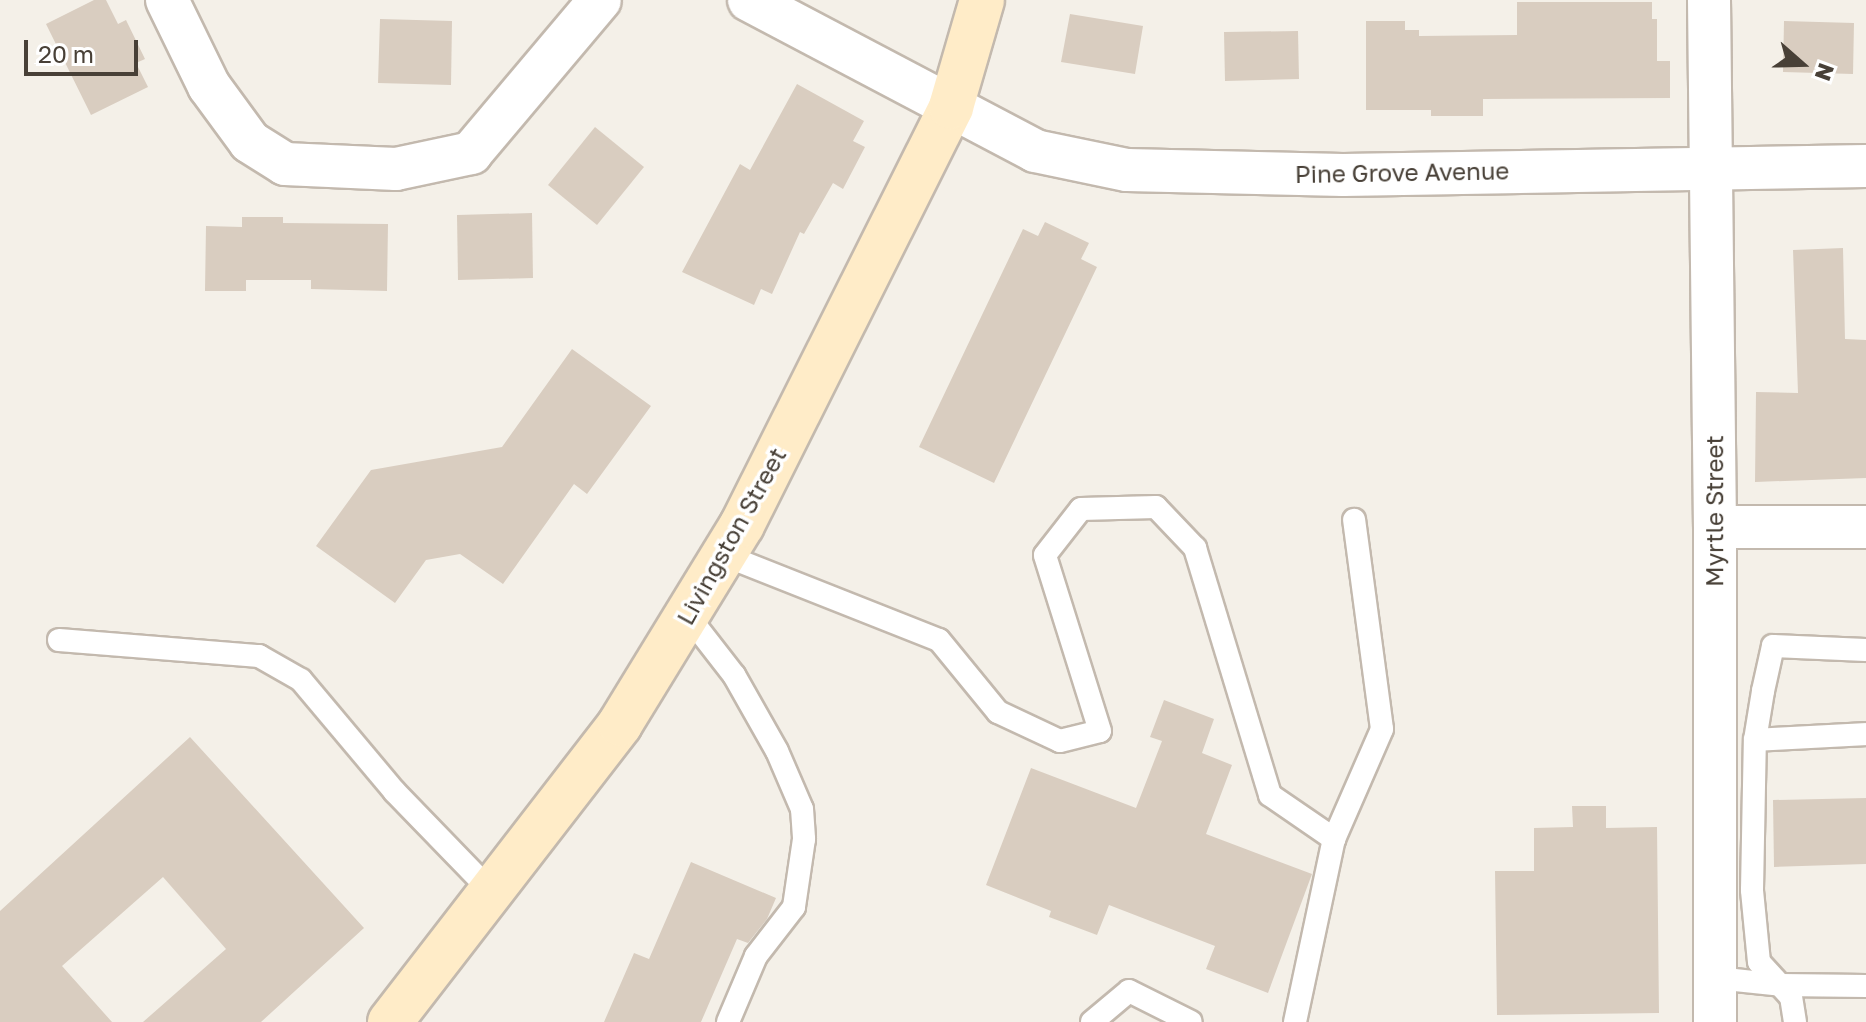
<!DOCTYPE html>
<style>
body{margin:0}
#map{position:relative;width:1866px;height:1022px;overflow:hidden;background:#f4f0e8;font-family:"Golos Text",sans-serif}
div>[style]{position:absolute}
.building>*{inset:0;background:#d9cdc0}
.roads{filter:drop-shadow(2px 0 #c3b9ae) drop-shadow(-2px 0 #c3b9ae) drop-shadow(0 2px #c3b9ae) drop-shadow(0 -2px #c3b9ae)}
.lane>*{height:22px;margin:-11px;padding:0 11px;transform-origin:11px;border-radius:11px;background:#fff}
.street>*{height:42px;margin:-21px;padding:0 21px;transform-origin:21px;border-radius:21px;background:#fff}
.secondary>*{height:44px;margin:-22px;padding:0 22px;transform-origin:22px;border-radius:22px;background:#ffecc8}
span{translate:-50% -50%;white-space:nowrap;text-align:center;line-height:1.15;-webkit-text-stroke:7px #fff;paint-order:stroke}
.street-label{font-size:24px;color:#484037}
.north{position:absolute;left:1762px;top:24px;width:80px;height:80px;-webkit-text-stroke:6px #fff;paint-order:stroke;rotate:110deg;font-size:22px;font-weight:700;line-height:32px;text-align:center;color:#484037}
.north::after{content:'';display:block;margin:auto;width:28px;height:36px;background:#484037;clip-path:polygon(50% 0,100% 100%,50% 72%,0 100%)}
.scale{position:absolute;left:24px;top:40px;width:114px;height:36px;box-sizing:border-box;border:4px solid #484037;border-top:0;padding-left:10px;font-size:24px;line-height:28px;white-space:nowrap;color:#484037;-webkit-text-stroke:6px #fff;paint-order:stroke}
</style>
<div id="map">
<div class="building">
<div style="clip-path:polygon(94px 0,106px 0,118px 24px,126px 20px,145px 59px,136px 63px,148px 87px,91px 115px,46px 24px)"></div>
<div style="clip-path:polygon(1517px 2px,1652px 2px,1652px 19px,1657px 19px,1657px 61px,1670px 61px,1670px 98px,1483px 99px,1483px 116px,1431px 116px,1431px 110px,1366px 110px,1366px 21px,1405px 21px,1405px 30px,1419px 30px,1419px 36px,1517px 35px)"></div>
<div style="clip-path:polygon(1070px 14px,1143px 26px,1135px 74px,1061px 62px)"></div>
<div style="clip-path:polygon(380px 19px,452px 21px,451px 85px,378px 83px)"></div>
<div style="clip-path:polygon(1784px 21px,1854px 23px,1853px 74px,1783px 72px)"></div>
<div style="clip-path:polygon(1298px 31px,1299px 79px,1225px 81px,1224px 32px)"></div>
<div style="clip-path:polygon(797px 84px,864px 121px,853px 141px,865px 147px,843px 189px,833px 183px,804px 234px,800px 232px,772px 294px,761px 289px,754px 305px,682px 272px,740px 164px,750px 170px)"></div>
<div style="clip-path:polygon(595px 127px,644px 167px,597px 225px,548px 185px)"></div>
<div style="clip-path:polygon(532px 213px,533px 278px,458px 280px,457px 215px)"></div>
<div style="clip-path:polygon(242px 217px,283px 217px,283px 223px,388px 224px,387px 291px,311px 289px,311px 280px,246px 280px,246px 291px,205px 291px,206px 226px,242px 227px)"></div>
<div style="clip-path:polygon(1045px 222px,1089px 243px,1081px 259px,1097px 267px,994px 483px,919px 447px,1023px 229px,1038px 236px)"></div>
<div style="clip-path:polygon(1843px 248px,1845px 339px,1866px 340px,1866px 478px,1755px 482px,1756px 392px,1798px 393px,1793px 250px)"></div>
<div style="clip-path:polygon(572px 349px,651px 406px,587px 494px,574px 484px,503px 584px,460px 554px,426px 560px,395px 603px,316px 546px,371px 470px,502px 447px)"></div>
<div style="clip-path:polygon(1164px 700px,1214px 719px,1202px 753px,1232px 765px,1206px 834px,1312px 874px,1268px 993px,1206px 969px,1215px 946px,1109px 905px,1097px 935px,1049px 917px,1051px 911px,986px 885px,1031px 768px,1136px 808px,1162px 741px,1150px 737px)"></div>
<div style="clip-path:polygon(190px 737px,364px 928px,261px 1022px,143px 1022px,226px 949px,163px 877px,62px 966px,112px 1022px,0 1022px,0 911px)"></div>
<div style="clip-path:polygon(1866px 798px,1866px 864px,1774px 867px,1773px 800px)"></div>
<div style="clip-path:polygon(1572px 806px,1606px 806px,1606px 828px,1657px 827px,1659px 1013px,1497px 1015px,1495px 871px,1534px 871px,1534px 828px,1573px 827px)"></div>
<div style="clip-path:polygon(691px 862px,776px 898px,767px 919px,748px 943px,737px 939px,701px 1022px,604px 1022px,634px 953px,649px 959px)"></div>
</div>
<div class="roads">
<div class="lane">
<div style="left:724px;top:555px;width:231px;rotate:21.6deg"></div>
<div style="left:939px;top:640px;width:93px;rotate:50.7deg"></div>
<div style="left:998px;top:712px;width:68px;rotate:25.1deg"></div>
<div style="left:1060px;top:741px;width:41px;rotate:-14deg"></div>
<div style="left:1100px;top:731px;width:184px;rotate:-107.4deg"></div>
<div style="left:1045px;top:555px;width:58px;rotate:-52deg"></div>
<div style="left:1081px;top:509px;width:75px;rotate:-1.5deg"></div>
<div style="left:1156px;top:507px;width:57px;rotate:46.4deg"></div>
<div style="left:1195px;top:548px;width:258px;rotate:73.1deg"></div>
<div style="left:1270px;top:795px;width:78px;rotate:34.5deg"></div>
<div style="left:688px;top:616px;width:75px;rotate:52.1deg"></div>
<div style="left:734px;top:675px;width:87px;rotate:60.5deg"></div>
<div style="left:777px;top:751px;width:63px;rotate:66.7deg"></div>
<div style="left:802px;top:809px;width:30px;rotate:86deg"></div>
<div style="left:804px;top:839px;width:69px;rotate:98.4deg"></div>
<div style="left:794px;top:907px;width:62px;rotate:127.8deg"></div>
<div style="left:756px;top:956px;width:72px;rotate:113deg"></div>
<div style="left:59px;top:640px;width:201px;rotate:4.6deg"></div>
<div style="left:259px;top:656px;width:48px;rotate:29.7deg"></div>
<div style="left:301px;top:680px;width:145px;rotate:50deg"></div>
<div style="left:394px;top:791px;width:139px;rotate:45.9deg"></div>
<div style="left:1755px;top:740px;width:111px;rotate:-3.1deg"></div>
<div style="left:1716px;top:978px;width:65px;rotate:6.1deg"></div>
<div style="left:1781px;top:985px;width:85px;rotate:0.7deg"></div>
<div style="left:1092px;top:1022px;width:48px;rotate:-40deg"></div>
<div style="left:1129px;top:991px;width:69px;rotate:26.6deg"></div>
<div style="left:1295px;top:1022px;width:187px;rotate:-78deg"></div>
<div style="left:1334px;top:839px;width:120px;rotate:-66.4deg"></div>
<div style="left:1382px;top:729px;width:211px;rotate:-97.6deg"></div>
<div style="left:1795px;top:1022px;width:25px;rotate:-99deg"></div>
<div style="left:1791px;top:997px;width:47px;rotate:-132.4deg"></div>
<div style="left:1759px;top:962px;width:72px;rotate:-95.6deg"></div>
<div style="left:1752px;top:890px;width:150px;rotate:-88.9deg"></div>
<div style="left:1755px;top:740px;width:50px;rotate:-80.7deg"></div>
<div style="left:1763px;top:691px;width:46px;rotate:-77.5deg"></div>
<div style="left:1773px;top:646px;width:93px;rotate:2.5deg"></div>
</div>
<div class="street">
<div style="left:167px;top:0;width:96px;rotate:64deg"></div>
<div style="left:209px;top:86px;width:69px;rotate:53.8deg"></div>
<div style="left:250px;top:142px;width:41px;rotate:32.2deg"></div>
<div style="left:285px;top:164px;width:111px;rotate:2.6deg"></div>
<div style="left:396px;top:169px;width:77px;rotate:-12deg"></div>
<div style="left:471px;top:153px;width:200px;rotate:-49.9deg"></div>
<div style="left:749px;top:0;width:323px;rotate:27.8deg"></div>
<div style="left:1035px;top:151px;width:94px;rotate:11.7deg"></div>
<div style="left:1127px;top:170px;width:216px;rotate:1.3deg"></div>
<div style="left:1343px;top:175px;width:523px;rotate:-0.99deg"></div>
<div style="left:1709px;top:0;width:527px;rotate:89.35deg"></div>
<div style="left:1715px;top:527px;width:495px;rotate:90deg"></div>
<div style="left:1715px;top:527px;width:151px"></div>
</div>
<div class="secondary">
<div style="left:390px;top:1022px;width:376px;rotate:-52.3deg"></div>
<div style="left:620px;top:724px;width:233px;rotate:-58.5deg"></div>
<div style="left:742px;top:525px;width:467px;rotate:-63.4deg"></div>
<div style="left:951px;top:107px;width:111px;rotate:-73.8deg"></div>
</div>
</div>
<div class="street-label">
<span style="left:1402px;top:172px;rotate:-1deg">Pine Grove Avenue</span>
<span style="left:1714px;top:511px;rotate:-90deg">Myrtle Street</span>
<span style="left:731px;top:536px;rotate:-61deg">Livingston Street</span>
</div>
<div class="north">N</div>
<div class="scale">20 m</div>
</div>
